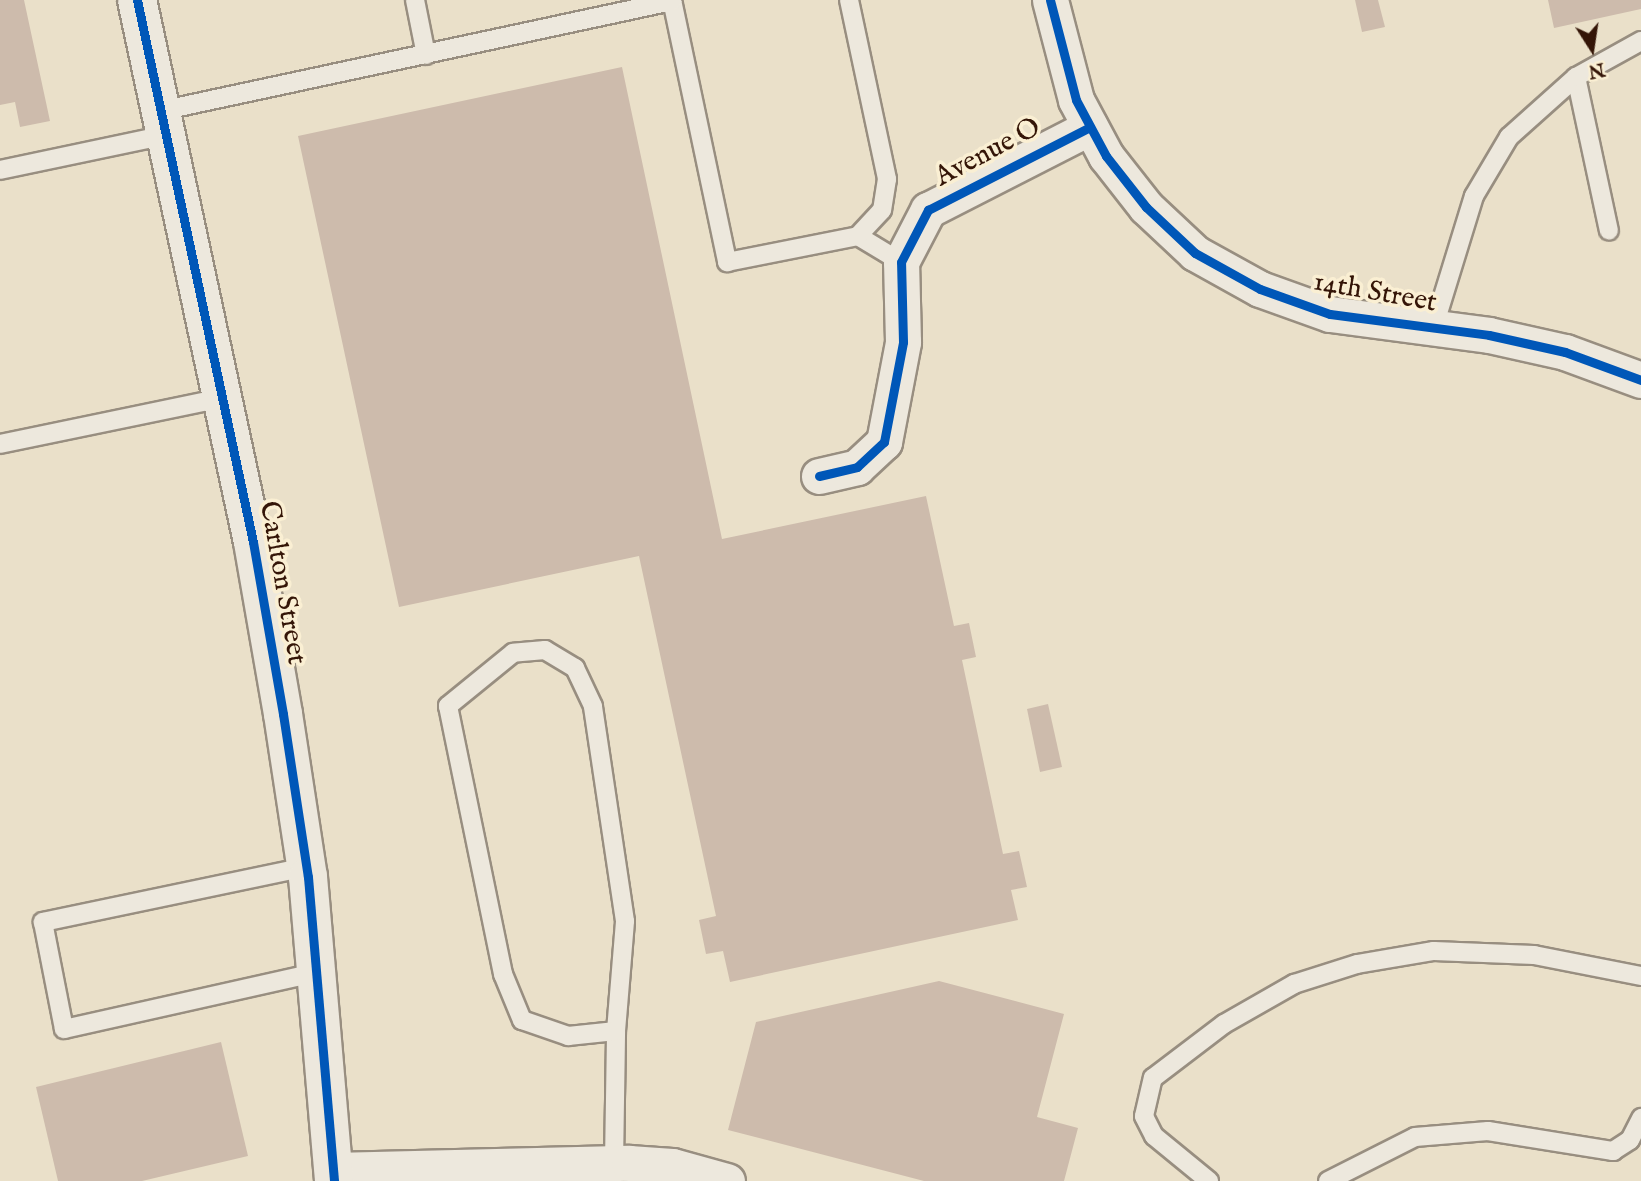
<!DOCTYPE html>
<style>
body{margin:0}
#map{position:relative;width:1641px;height:1181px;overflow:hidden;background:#eae0c9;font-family:"IM FELL English",serif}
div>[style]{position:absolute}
.building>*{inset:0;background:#cdbbac}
.roads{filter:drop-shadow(2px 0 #988e80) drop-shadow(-2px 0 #988e80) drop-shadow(0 2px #988e80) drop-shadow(0 -2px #988e80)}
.lane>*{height:18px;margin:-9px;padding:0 9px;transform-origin:9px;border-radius:9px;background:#ede8dd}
.street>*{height:35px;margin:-17.5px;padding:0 17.5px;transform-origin:17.5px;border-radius:17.5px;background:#ede8dd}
.secondary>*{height:38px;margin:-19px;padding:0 19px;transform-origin:19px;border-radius:19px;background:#ede8dd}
.cycleway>*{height:9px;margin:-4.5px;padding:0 4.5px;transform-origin:4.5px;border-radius:4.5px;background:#0057b8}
span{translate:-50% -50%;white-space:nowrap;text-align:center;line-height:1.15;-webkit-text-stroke:7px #faefd3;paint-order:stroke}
.street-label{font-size:28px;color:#341507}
.north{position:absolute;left:1557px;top:14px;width:70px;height:70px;-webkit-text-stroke:5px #faefd3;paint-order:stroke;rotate:168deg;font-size:19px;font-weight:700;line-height:28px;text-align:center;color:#341507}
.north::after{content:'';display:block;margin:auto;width:24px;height:32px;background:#341507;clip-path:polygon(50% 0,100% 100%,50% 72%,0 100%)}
</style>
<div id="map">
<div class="building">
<div style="clip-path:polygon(0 0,24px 0,50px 121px,20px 127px,15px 102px,0 105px)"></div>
<div style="clip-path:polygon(1355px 0,1378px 0,1385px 27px,1362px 32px)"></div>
<div style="clip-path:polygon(1548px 0,1641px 0,1641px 9px,1554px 28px)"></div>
<div style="clip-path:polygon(622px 67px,722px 539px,926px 496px,954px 626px,969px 623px,976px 657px,962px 660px,1003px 854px,1019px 851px,1027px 887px,1011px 890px,1018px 920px,730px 982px,723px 951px,706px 954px,699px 920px,716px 916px,639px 556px,399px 607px,298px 136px)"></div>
<div style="clip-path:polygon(1048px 704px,1062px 767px,1040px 772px,1027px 709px)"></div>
<div style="clip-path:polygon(939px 981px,1064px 1014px,1037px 1117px,1078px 1128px,1064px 1181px,924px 1181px,728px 1130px,756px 1022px)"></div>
<div style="clip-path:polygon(221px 1042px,248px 1156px,142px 1181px,58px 1181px,36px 1087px)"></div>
</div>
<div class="roads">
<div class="lane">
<div style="left:415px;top:0;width:56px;rotate:78.7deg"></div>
<div style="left:672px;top:0;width:268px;rotate:78.1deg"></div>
<div style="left:727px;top:262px;width:134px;rotate:-11.2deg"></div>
<div style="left:858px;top:236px;width:50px;rotate:31.2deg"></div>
<div style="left:849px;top:0;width:183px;rotate:78deg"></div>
<div style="left:887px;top:179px;width:31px;rotate:99deg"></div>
<div style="left:882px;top:210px;width:35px;rotate:133deg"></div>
<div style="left:1576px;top:77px;width:157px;rotate:77.9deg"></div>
<div style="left:160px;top:111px;width:524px;rotate:-12.13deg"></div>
<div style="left:0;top:170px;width:170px;rotate:-11.9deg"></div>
<div style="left:1434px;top:326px;width:136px;rotate:-72.9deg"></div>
<div style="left:1474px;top:196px;width:69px;rotate:-59.3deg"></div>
<div style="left:1509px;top:137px;width:90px;rotate:-41.8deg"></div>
<div style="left:1576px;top:77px;width:74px;rotate:-29deg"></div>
<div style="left:0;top:444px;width:227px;rotate:-11.7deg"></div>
<div style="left:306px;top:867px;width:269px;rotate:168.2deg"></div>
<div style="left:43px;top:922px;width:109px;rotate:78.9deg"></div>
<div style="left:64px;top:1029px;width:260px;rotate:-12.6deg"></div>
<div style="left:614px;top:1163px;width:132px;rotate:-89.1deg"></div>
<div style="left:616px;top:1031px;width:110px;rotate:-85.3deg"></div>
<div style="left:625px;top:921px;width:217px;rotate:-98.5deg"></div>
<div style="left:593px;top:706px;width:42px;rotate:-115.3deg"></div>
<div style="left:575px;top:668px;width:35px;rotate:-149deg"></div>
<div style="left:545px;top:650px;width:32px;rotate:175deg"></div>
<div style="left:513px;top:653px;width:84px;rotate:140.8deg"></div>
<div style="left:448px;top:706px;width:274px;rotate:78.4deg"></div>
<div style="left:503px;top:974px;width:50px;rotate:67.6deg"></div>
<div style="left:522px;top:1020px;width:49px;rotate:19.2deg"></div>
<div style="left:568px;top:1036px;width:48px;rotate:-5.9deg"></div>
<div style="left:1209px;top:1181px;width:71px;rotate:-140.7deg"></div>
<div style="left:1154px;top:1136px;width:22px;rotate:-117deg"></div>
<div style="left:1144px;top:1116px;width:39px;rotate:-77deg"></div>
<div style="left:1153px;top:1078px;width:89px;rotate:-37.3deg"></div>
<div style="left:1224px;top:1024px;width:81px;rotate:-29.7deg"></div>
<div style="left:1294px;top:984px;width:66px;rotate:-17.6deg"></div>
<div style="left:1357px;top:964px;width:78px;rotate:-9.6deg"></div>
<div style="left:1434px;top:951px;width:100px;rotate:2.3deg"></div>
<div style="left:1534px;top:955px;width:109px;rotate:11.1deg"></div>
<div style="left:1328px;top:1181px;width:97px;rotate:-26.8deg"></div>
<div style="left:1415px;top:1137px;width:73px;rotate:-4.7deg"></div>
<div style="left:1488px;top:1131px;width:127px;rotate:9.1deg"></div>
<div style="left:1613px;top:1151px;width:20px;rotate:-33deg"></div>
<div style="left:1630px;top:1140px;width:25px;rotate:-63deg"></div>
</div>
<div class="street">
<div style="left:1050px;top:0;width:103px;rotate:75.4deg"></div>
<div style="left:1076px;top:100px;width:64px;rotate:61.8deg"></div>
<div style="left:1106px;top:156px;width:65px;rotate:51.9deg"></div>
<div style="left:1146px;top:207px;width:67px;rotate:43.2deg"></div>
<div style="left:1195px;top:253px;width:74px;rotate:29deg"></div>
<div style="left:1260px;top:289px;width:74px;rotate:19.7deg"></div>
<div style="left:1330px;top:314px;width:160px;rotate:7.5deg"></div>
<div style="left:1489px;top:335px;width:78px;rotate:12.6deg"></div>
<div style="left:1565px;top:352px;width:81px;rotate:20.2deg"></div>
<div style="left:819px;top:476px;width:39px;rotate:-13deg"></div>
<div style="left:857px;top:467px;width:37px;rotate:-43deg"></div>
<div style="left:884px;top:442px;width:102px;rotate:-79.2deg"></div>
<div style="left:903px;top:342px;width:80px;rotate:-91.4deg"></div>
<div style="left:901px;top:262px;width:59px;rotate:-62.6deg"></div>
<div style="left:928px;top:210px;width:182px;rotate:-27.1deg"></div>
<div style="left:333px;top:1170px;width:296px;rotate:-1.4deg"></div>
<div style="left:629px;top:1163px;width:43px;rotate:4deg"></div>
<div style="left:672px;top:1166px;width:57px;rotate:15.3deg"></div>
</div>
<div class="secondary">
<div style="left:137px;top:0;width:554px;rotate:77.92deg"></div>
<div style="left:253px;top:542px;width:175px;rotate:80.1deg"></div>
<div style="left:283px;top:714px;width:165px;rotate:81.3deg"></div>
<div style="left:308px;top:877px;width:305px;rotate:85.1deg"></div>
</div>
</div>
<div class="cycleway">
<div style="left:137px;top:0;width:554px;rotate:77.92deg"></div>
<div style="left:253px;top:542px;width:175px;rotate:80.1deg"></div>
<div style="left:283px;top:714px;width:165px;rotate:81.3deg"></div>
<div style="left:308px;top:877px;width:305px;rotate:85.1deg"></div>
<div style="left:1050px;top:0;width:103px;rotate:75.4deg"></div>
<div style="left:1076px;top:100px;width:64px;rotate:61.8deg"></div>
<div style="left:1106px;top:156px;width:65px;rotate:51.9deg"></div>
<div style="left:1146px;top:207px;width:67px;rotate:43.2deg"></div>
<div style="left:1195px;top:253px;width:74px;rotate:29deg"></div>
<div style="left:1260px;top:289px;width:74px;rotate:19.7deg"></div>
<div style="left:1330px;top:314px;width:160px;rotate:7.5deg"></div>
<div style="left:1489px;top:335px;width:78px;rotate:12.6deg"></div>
<div style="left:1565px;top:352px;width:81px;rotate:20.2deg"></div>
<div style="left:819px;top:476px;width:39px;rotate:-13deg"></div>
<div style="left:857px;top:467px;width:37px;rotate:-43deg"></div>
<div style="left:884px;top:442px;width:102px;rotate:-79.2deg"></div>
<div style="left:903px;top:342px;width:80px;rotate:-91.4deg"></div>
<div style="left:901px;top:262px;width:59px;rotate:-62.6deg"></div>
<div style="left:928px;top:210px;width:182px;rotate:-27.1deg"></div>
</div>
<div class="street-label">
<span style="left:988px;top:153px;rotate:-28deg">Avenue O</span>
<span style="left:1375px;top:293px;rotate:10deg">14th Street</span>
<span style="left:282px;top:583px;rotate:80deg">Carlton Street</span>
</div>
<div class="north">N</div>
</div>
